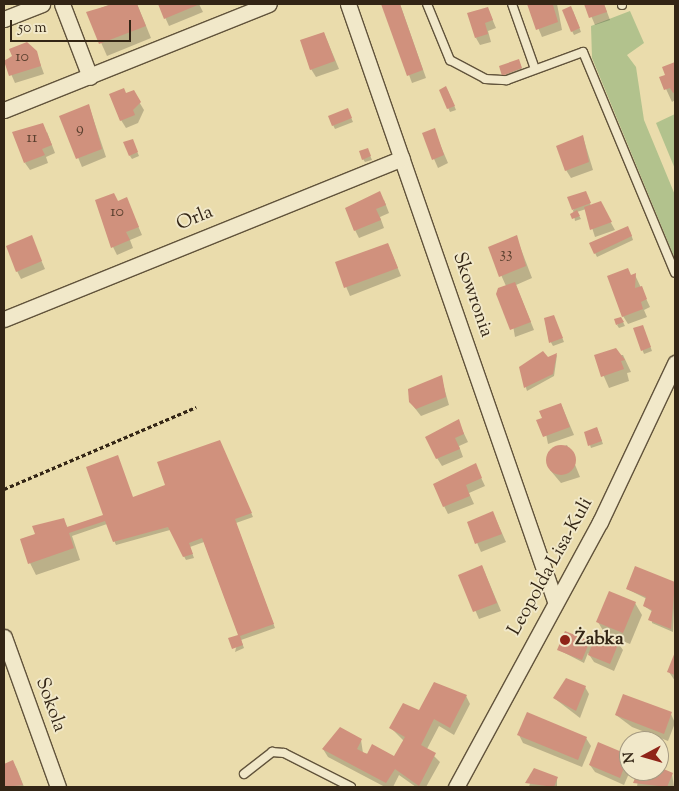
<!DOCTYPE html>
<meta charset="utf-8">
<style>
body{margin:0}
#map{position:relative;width:679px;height:791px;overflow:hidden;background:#eadcac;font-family:"Sorts Mill Goudy",serif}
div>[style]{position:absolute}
.green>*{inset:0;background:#b2c28d}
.shadow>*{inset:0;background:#0003}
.building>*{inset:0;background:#d0917d}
.round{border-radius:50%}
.path>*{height:3px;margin-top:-1.5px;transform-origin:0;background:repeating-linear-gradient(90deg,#332515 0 4px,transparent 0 6.5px)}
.roads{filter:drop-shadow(1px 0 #61533b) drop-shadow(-1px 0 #61533b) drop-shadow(0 1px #61533b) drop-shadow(0 -1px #61533b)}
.service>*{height:8px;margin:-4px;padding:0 4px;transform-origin:4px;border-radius:4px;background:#f1e8c9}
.minor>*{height:15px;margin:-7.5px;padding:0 7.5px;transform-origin:7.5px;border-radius:7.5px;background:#f1e8c9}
.dots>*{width:14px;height:14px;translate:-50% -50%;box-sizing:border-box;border:2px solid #f1e8c9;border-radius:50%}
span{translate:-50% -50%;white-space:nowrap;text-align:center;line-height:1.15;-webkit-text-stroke:4px #f1e8c9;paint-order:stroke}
.number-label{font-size:16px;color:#5a402f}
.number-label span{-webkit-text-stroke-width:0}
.street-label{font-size:19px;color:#332515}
.poi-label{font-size:19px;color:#332515;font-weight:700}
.left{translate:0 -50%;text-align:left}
.frame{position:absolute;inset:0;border:5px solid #332515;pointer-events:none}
.north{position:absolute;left:619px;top:731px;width:50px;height:50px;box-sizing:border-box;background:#f1e8c9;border:1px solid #a59a81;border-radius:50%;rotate:264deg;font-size:14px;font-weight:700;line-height:20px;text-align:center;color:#332515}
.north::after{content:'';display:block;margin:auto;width:18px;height:22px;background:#8f2418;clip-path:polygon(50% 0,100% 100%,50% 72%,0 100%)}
.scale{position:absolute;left:10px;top:20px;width:121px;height:22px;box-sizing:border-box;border:2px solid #332515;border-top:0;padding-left:6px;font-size:15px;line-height:18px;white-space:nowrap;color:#332515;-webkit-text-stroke:4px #f1e8c9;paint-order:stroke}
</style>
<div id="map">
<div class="green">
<div style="clip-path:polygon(630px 11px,644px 43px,627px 55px,636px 67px,644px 120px,675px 195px,675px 259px,592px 58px,591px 26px)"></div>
<div style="clip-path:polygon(675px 114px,675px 169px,656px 123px)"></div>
</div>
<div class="shadow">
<div style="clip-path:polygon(111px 4px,137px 4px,151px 38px,107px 56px,88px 13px)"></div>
<div style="clip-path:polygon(159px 4px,199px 4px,203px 12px,169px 26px)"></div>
<div style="clip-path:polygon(383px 4px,400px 4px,426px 78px,412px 83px)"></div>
<div style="clip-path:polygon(528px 4px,557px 4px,562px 30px,542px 37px)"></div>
<div style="clip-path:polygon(586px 4px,604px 4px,610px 20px,595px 25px)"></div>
<div style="clip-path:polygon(488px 9px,496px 28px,488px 31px,491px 42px,480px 45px,476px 38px)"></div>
<div style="clip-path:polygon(573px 11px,581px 32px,574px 35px,572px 31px)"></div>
<div style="clip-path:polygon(324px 33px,339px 69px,316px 77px,311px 69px)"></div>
<div style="clip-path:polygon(36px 52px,44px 74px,15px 83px,5px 60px)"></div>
<div style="clip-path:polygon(675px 63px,675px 100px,672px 102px,661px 78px,667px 75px,664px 68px)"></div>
<div style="clip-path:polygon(520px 64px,523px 72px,505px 79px,503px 76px)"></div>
<div style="clip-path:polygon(440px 90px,448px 91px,456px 110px,450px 112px)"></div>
<div style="clip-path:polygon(133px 92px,144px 110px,138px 123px,126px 128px,121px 120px,126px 94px)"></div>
<div style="clip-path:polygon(89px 106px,106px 157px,82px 167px,61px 117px)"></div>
<div style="clip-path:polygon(349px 113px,353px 122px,335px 129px,333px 125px)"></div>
<div style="clip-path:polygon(434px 130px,448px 163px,438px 168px,423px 134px)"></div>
<div style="clip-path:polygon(47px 132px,55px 153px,46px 157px,48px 163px,30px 170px,25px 163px)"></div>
<div style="clip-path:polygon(583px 137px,593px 170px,571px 178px,566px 170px)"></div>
<div style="clip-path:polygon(134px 144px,139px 156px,132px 159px,130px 156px)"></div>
<div style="clip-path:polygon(369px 153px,372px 160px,365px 162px,363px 159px)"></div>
<div style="clip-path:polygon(587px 196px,591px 206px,600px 203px,615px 230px,595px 237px,586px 209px,577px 212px,581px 219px,575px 221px,573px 210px)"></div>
<div style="clip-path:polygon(126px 198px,142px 235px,130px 240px,133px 248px,117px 255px,113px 247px,118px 202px)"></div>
<div style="clip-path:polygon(384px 200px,389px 213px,380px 217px,384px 228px,359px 238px,355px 230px)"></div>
<div style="clip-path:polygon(630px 231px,633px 240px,597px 257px,590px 243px)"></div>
<div style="clip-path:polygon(516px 236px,532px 278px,516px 285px,534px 330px,515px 337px,506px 286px,489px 248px)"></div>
<div style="clip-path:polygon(31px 237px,45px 269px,21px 279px,17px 271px)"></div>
<div style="clip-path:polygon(388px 244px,401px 276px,350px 296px,336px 263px)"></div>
<div style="clip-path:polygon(635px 275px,650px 307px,644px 310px,647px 317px,628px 324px,623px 316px,631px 276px)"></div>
<div style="clip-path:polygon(555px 320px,564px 342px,553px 346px,548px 337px)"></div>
<div style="clip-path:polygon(622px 320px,625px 326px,619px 328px,617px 325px)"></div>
<div style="clip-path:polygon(634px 329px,644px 330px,652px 351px,644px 354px)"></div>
<div style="clip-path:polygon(557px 355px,554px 376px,527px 391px,520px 368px)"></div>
<div style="clip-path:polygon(623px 355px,631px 372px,627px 373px,629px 381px,609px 388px,595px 356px)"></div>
<div style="clip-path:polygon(441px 377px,449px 405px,421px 416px,410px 402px)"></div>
<div style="clip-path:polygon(561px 404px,574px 435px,548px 444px,543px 419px)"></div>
<div style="clip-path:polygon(458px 421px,468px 442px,459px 446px,463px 457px,442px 466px,437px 458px)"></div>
<div style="clip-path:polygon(597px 428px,603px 444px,591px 448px,590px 445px)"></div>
<div style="clip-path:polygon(221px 445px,253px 517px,236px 523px,275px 628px,241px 640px,244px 648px,235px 652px,239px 636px,204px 542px,190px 547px,194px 558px,186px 560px,170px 530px,116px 545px,107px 524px,72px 536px,80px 560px,36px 575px,30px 563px,36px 535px,63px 519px,68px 528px,105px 516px,166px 486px)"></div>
<div style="clip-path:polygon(567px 445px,580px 477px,561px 483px,550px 470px,548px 452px)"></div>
<div style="clip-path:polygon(475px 465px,485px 486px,469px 493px,474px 504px,448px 514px,444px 506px)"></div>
<div style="clip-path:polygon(493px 513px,506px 542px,481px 552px,468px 522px)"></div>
<div style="clip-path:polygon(482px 566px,501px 611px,479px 619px,460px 575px)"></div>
<div style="clip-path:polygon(636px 568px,675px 584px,673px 632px,652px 623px,653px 612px,644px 606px,647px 599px,627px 589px)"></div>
<div style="clip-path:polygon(635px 603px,642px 615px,630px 644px,605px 634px,598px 622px)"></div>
<div style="clip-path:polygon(589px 642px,592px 647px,618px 643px,623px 650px,614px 671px,594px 662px,588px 653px,584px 663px,559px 650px)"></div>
<div style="clip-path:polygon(675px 655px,675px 681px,669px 672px)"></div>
<div style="clip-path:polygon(585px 687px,589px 694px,580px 718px,554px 698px)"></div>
<div style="clip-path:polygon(466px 696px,470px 704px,454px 735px,439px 726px,427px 749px,440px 762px,426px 787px,416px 787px,399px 775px,393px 787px,385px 787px,328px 757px,323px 749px,341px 729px,361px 740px,363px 753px,395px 758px,404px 741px,391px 728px,419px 712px)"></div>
<div style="clip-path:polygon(671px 714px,675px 723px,668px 741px,632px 727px,616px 715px)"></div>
<div style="clip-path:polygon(519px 735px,586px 738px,591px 746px,582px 767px,523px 743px)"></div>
<div style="clip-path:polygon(628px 756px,630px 771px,624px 785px,595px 772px,590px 765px)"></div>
<div style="clip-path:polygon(13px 762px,17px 769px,24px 787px,4px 787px,4px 765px)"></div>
<div style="clip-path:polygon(659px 768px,672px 774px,674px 787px,637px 787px,639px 771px)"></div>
<div style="clip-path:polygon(534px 769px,557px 778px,557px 787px,529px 787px)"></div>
</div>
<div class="building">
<div style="clip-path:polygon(113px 4px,137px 4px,146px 26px,99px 44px,86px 12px)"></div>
<div style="clip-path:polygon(158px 4px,200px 4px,164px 19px)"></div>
<div style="clip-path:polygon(381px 4px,400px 4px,423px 70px,407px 76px)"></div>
<div style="clip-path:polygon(527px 4px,556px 4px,553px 5px,558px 22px,536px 30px)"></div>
<div style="clip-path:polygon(584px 4px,604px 4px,607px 12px,589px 18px)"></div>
<div style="clip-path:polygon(571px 6px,580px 28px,571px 32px,562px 10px)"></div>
<div style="clip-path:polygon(488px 7px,493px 20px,485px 23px,488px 34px,475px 38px,467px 13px)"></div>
<div style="clip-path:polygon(324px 32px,335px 61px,310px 70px,300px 40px)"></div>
<div style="clip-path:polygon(27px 42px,37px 51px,41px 66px,9px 76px,4px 61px,12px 56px,9px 49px)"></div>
<div style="clip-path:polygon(519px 59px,522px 68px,502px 76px,499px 66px)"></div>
<div style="clip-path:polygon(675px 62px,675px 92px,673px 93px,670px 88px,664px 90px,659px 77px,665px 75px,662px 67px)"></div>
<div style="clip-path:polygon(446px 86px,455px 106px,447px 109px,439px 90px)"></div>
<div style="clip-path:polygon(124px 88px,126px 93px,134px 90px,141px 102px,133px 110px,135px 115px,120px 121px,109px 94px)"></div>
<div style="clip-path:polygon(89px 104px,102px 149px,76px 159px,59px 116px)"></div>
<div style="clip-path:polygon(348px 108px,352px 118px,332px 126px,328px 116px)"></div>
<div style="clip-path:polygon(43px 123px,52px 145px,42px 149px,45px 155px,24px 163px,12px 132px)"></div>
<div style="clip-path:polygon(435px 128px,444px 155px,432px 160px,422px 133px)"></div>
<div style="clip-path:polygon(583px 135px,589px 162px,565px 171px,556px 146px)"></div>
<div style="clip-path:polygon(133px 139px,138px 152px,129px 156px,123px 142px)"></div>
<div style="clip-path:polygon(368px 148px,371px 156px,362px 160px,359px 151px)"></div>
<div style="clip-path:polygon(380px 191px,386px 205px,376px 209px,381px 220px,354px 231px,345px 208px)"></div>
<div style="clip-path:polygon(586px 191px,591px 203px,572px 210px,567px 197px)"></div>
<div style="clip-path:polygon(114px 193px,118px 201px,127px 197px,139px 227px,126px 232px,130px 240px,111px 248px,95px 200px)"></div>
<div style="clip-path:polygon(601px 201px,612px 222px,590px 230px,584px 207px)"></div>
<div style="clip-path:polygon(577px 210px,580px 216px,572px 219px,570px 214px)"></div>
<div style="clip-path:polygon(628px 226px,632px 236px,594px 254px,589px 243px)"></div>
<div style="clip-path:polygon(32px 235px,42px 261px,16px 272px,6px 246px)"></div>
<div style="clip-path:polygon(517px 235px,526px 266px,499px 277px,488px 247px)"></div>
<div style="clip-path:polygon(388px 243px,398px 268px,344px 288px,335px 262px)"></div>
<div style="clip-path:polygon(628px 268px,631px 275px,636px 273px,635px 288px,642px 286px,647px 299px,641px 302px,643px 309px,622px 317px,607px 276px)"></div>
<div style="clip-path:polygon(515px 282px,531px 322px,510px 330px,496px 294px,498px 288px)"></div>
<div style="clip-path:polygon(554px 315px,563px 338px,549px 343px,544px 318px)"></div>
<div style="clip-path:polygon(621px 317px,624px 322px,616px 325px,614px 319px)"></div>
<div style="clip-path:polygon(643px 325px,651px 347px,641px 351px,633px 328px)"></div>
<div style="clip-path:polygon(616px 348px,625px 360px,621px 361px,624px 369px,601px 377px,594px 355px)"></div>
<div style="clip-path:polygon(543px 351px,548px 357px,557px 353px,553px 374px,524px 388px,519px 367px)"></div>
<div style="clip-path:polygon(442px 375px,446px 397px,416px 409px,409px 402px,408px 389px)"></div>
<div style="clip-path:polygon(561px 403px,570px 427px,543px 437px,536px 420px,542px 418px,539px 411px)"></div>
<div style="clip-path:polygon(459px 419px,464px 434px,455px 438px,460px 449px,436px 459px,425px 437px)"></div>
<div style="clip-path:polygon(597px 427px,602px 441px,588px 446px,584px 432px)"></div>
<div style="clip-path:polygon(220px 440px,252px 513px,235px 519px,274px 624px,240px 636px,243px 645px,232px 649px,228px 638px,238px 635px,202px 538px,189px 543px,193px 554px,183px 557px,168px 527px,113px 542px,105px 521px,69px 533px,74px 548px,28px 564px,20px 539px,35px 534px,32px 526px,64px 518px,67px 527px,103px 515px,86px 467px,118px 455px,133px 497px,165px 485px,157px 462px)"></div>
<div class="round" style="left:546px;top:445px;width:30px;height:30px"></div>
<div style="clip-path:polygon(476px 463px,482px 478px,466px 485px,470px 496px,443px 507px,433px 484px)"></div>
<div style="clip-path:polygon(493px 511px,502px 534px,475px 544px,467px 522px)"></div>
<div style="clip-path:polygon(482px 565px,497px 603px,473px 612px,458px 575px)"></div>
<div style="clip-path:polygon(635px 566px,675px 582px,671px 629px,648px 620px,652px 610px,643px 606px,646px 597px,626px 589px)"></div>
<div style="clip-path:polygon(609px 591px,636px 602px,623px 633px,596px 622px)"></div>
<div style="clip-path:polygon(565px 631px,590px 641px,582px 660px,557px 650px)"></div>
<div style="clip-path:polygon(597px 632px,619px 642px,610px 664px,588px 655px)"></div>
<div style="clip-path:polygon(675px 652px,675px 675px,667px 672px)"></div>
<div style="clip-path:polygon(566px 678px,586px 686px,576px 711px,553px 698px)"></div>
<div style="clip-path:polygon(434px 682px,467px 695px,450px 728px,434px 719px,421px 745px,436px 753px,419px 786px,395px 769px,386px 783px,322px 749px,340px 727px,362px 739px,357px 749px,367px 754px,372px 744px,394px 756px,405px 737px,389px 728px,403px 703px,419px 710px)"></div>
<div style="clip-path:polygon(623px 694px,672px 712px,664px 734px,615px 715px)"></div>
<div style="clip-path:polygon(527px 712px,587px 737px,578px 760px,517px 735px)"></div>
<div style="clip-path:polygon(598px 742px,629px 755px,620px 778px,589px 765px)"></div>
<div style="clip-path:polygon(13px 760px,23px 785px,4px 787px,4px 764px)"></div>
<div style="clip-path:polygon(659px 767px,673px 773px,667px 787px,633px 783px,638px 771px,659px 771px)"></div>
<div style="clip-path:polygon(534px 768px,558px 777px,554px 787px,525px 783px)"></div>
</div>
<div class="path">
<div style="left:4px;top:489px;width:209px;rotate:-23.1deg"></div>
</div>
<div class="roads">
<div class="service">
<div style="left:427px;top:4px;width:61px;rotate:67.7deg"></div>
<div style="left:450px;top:60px;width:40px;rotate:28deg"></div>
<div style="left:485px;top:79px;width:22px;rotate:3deg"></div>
<div style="left:507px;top:80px;width:81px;rotate:-20.2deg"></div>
<div style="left:583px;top:52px;width:239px;rotate:67.4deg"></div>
<div style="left:512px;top:4px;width:69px;rotate:70.5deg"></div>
<div style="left:622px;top:4px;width:1px;rotate:90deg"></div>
<div style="left:244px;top:774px;width:36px;rotate:-38deg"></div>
<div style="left:272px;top:752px;width:12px;rotate:5deg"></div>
<div style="left:284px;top:753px;width:75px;rotate:26.9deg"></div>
</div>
<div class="minor">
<div style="left:62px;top:4px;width:78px;rotate:69deg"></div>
<div style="left:348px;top:4px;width:632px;rotate:70.88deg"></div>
<div style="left:4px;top:19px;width:41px;rotate:-21.5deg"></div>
<div style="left:4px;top:110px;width:285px;rotate:-21.8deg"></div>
<div style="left:4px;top:319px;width:429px;rotate:-22deg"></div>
<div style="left:4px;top:637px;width:159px;rotate:70.2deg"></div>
<div style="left:456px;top:787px;width:302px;rotate:-61.5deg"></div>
<div style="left:600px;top:522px;width:176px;rotate:-64.7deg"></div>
</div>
</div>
<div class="dots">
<div style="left:565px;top:640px;background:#8f2418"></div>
</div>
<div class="number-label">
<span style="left:22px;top:58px">10</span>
<span style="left:80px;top:130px">9</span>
<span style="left:32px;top:139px">11</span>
<span style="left:117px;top:213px">10</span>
<span style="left:506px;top:255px">33</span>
</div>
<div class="street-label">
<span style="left:195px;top:219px;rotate:-22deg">Orla</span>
<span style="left:472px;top:295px;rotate:71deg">Skowronia</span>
<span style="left:551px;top:567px;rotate:-61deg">Leopolda Lisa-Kuli</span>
<span style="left:50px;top:705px;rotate:70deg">Sokola</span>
</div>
<div class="poi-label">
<span class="left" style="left:575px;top:640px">Żabka</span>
</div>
<div class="frame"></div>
<div class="north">N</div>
<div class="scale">50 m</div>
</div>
